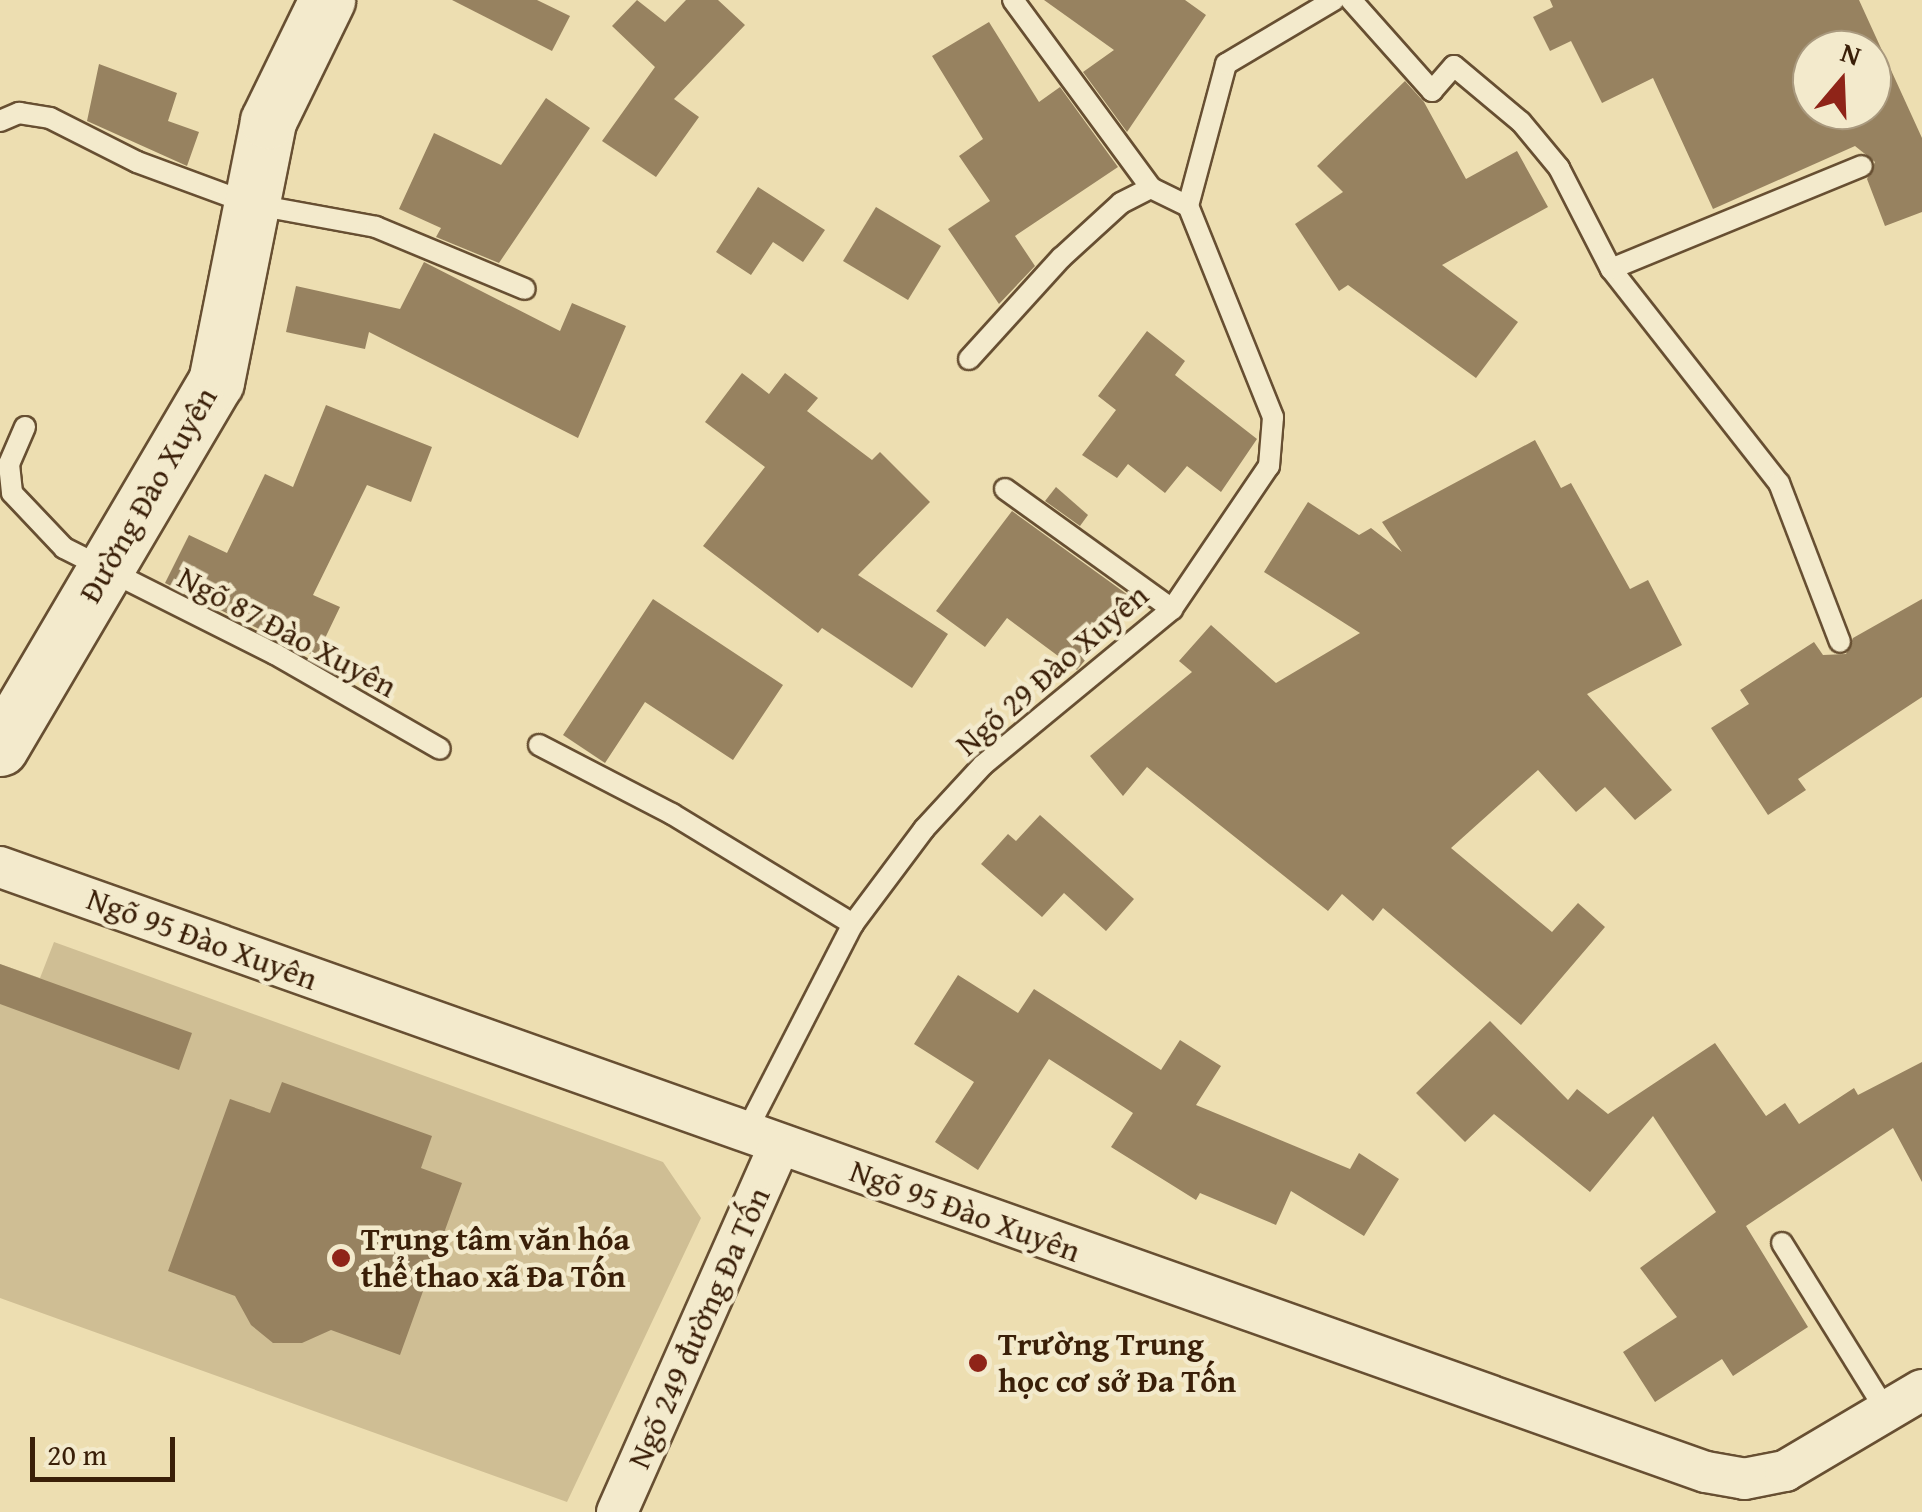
<!DOCTYPE html>
<meta charset="utf-8">
<style>
body{margin:0}
#map{position:relative;width:1922px;height:1512px;overflow:hidden;background:#eddeb1;font-family:"Gentium Book Plus",serif}
div>[style]{position:absolute}
.green>*{inset:0;background:#cfbe94}
.building>*{inset:0;background:#978260}
.roads{filter:drop-shadow(2px 0 #674f32) drop-shadow(-2px 0 #674f32) drop-shadow(0 2px #674f32) drop-shadow(0 -2px #674f32)}
.lane>*{height:20px;margin:-10px;padding:0 10px;transform-origin:10px;border-radius:10px;background:#f3eacc}
.street>*{height:40px;margin:-20px;padding:0 20px;transform-origin:20px;border-radius:20px;background:#f3eacc}
.secondary>*{height:55px;margin:-27.5px;padding:0 27.5px;transform-origin:27.5px;border-radius:27.5px;background:#f3eacc}
.dots>*{width:28px;height:28px;translate:-50% -50%;box-sizing:border-box;border:5px solid #f3eacc;border-radius:50%}
span{translate:-50% -50%;white-space:nowrap;text-align:center;line-height:1.15;-webkit-text-stroke:9px #f3eacc;paint-order:stroke}
.street-label{font-size:32px;color:#3a1f08}
.poi-label{font-size:32px;color:#3a1f08;font-weight:700}
.left{translate:0 -50%;text-align:left}
.north{position:absolute;left:1792px;top:30px;width:100px;height:100px;box-sizing:border-box;background:#f3eacc;border:2px solid #a9997e;border-radius:50%;rotate:19deg;font-size:28px;font-weight:700;line-height:40px;text-align:center;color:#3a1f08}
.north::after{content:'';display:block;margin:auto;width:35px;height:45px;background:#8f2418;clip-path:polygon(50% 0,100% 100%,50% 72%,0 100%)}
.scale{position:absolute;left:30px;top:1437px;width:145px;height:45px;box-sizing:border-box;border:5px solid #3a1f08;border-top:0;padding-left:12px;font-size:30px;line-height:35px;white-space:nowrap;color:#3a1f08;-webkit-text-stroke:8px #f3eacc;paint-order:stroke}
</style>
<div id="map">
<div class="green">
<div style="clip-path:polygon(54px 942px,663px 1162px,701px 1218px,567px 1502px,0 1298px,0 964px,40px 978px)"></div>
</div>
<div class="building">
<div style="clip-path:polygon(452px 0,537px 0,570px 16px,552px 51px)"></div>
<div style="clip-path:polygon(637px 0,665px 22px,686px 0,718px 0,745px 25px,674px 99px,699px 117px,656px 177px,602px 141px,655px 67px,612px 26px)"></div>
<div style="clip-path:polygon(1044px 0,1185px 0,1206px 15px,1127px 132px,1083px 72px,1114px 50px)"></div>
<div style="clip-path:polygon(evenodd,1550px 0,1859px 0,1922px 138px,1922px 212px,1885px 226px,1867px 179px,1875px 162px,1855px 146px,1713px 209px,1653px 78px,1602px 103px,1571px 41px,1550px 51px,1533px 17px,1553px 7px,1550px 0,1812px 50px,1872px 50px,1872px 110px,1812px 110px,1812px 50px)"></div>
<div style="clip-path:polygon(989px 22px,1039px 102px,1060px 87px,1118px 167px,1015px 236px,1035px 266px,999px 304px,948px 229px,990px 201px,959px 156px,983px 139px,932px 56px)"></div>
<div style="clip-path:polygon(99px 64px,177px 93px,168px 121px,199px 132px,187px 166px,87px 121px)"></div>
<div style="clip-path:polygon(1405px 81px,1424px 102px,1466px 179px,1517px 151px,1548px 207px,1442px 265px,1518px 322px,1476px 378px,1348px 285px,1339px 291px,1295px 224px,1343px 192px,1317px 166px)"></div>
<div style="clip-path:polygon(546px 98px,590px 128px,499px 263px,436px 237px,441px 228px,399px 209px,434px 133px,501px 165px)"></div>
<div style="clip-path:polygon(758px 187px,825px 230px,803px 262px,773px 242px,751px 275px,716px 252px)"></div>
<div style="clip-path:polygon(876px 207px,941px 246px,908px 300px,843px 261px)"></div>
<div style="clip-path:polygon(424px 262px,560px 331px,572px 303px,626px 326px,578px 438px,369px 332px,365px 349px,286px 332px,296px 286px,400px 309px)"></div>
<div style="clip-path:polygon(1147px 331px,1185px 361px,1175px 375px,1257px 439px,1221px 492px,1187px 466px,1165px 493px,1128px 464px,1117px 478px,1082px 455px,1116px 410px,1098px 396px)"></div>
<div style="clip-path:polygon(742px 373px,769px 394px,785px 373px,818px 398px,807px 411px,872px 460px,880px 452px,930px 502px,858px 575px,948px 634px,912px 688px,822px 628px,818px 633px,703px 546px,765px 467px,705px 422px)"></div>
<div style="clip-path:polygon(326px 405px,432px 447px,411px 502px,367px 485px,313px 595px,340px 607px,316px 657px,165px 583px,189px 535px,227px 553px,265px 474px,293px 487px)"></div>
<div style="clip-path:polygon(1535px 440px,1561px 488px,1571px 483px,1630px 589px,1648px 580px,1682px 645px,1587px 694px,1672px 790px,1635px 820px,1605px 787px,1576px 812px,1538px 770px,1451px 848px,1552px 932px,1578px 903px,1605px 927px,1521px 1025px,1383px 908px,1373px 921px,1342px 894px,1328px 911px,1147px 767px,1123px 796px,1090px 756px,1192px 672px,1179px 661px,1211px 625px,1276px 683px,1360px 633px,1264px 572px,1308px 502px,1359px 535px,1371px 528px,1402px 552px,1382px 522px)"></div>
<div style="clip-path:polygon(1056px 487px,1088px 515px,1080px 526px,1045px 501px)"></div>
<div style="clip-path:polygon(1012px 511px,1135px 600px,1077px 670px,1007px 618px,985px 647px,936px 611px)"></div>
<div style="clip-path:polygon(653px 599px,783px 685px,733px 760px,645px 702px,605px 763px,563px 735px)"></div>
<div style="clip-path:polygon(1922px 599px,1922px 697px,1798px 779px,1806px 790px,1768px 815px,1711px 728px,1749px 704px,1740px 690px,1814px 642px,1823px 655px,1846px 654px,1853px 638px)"></div>
<div style="clip-path:polygon(1040px 815px,1134px 899px,1106px 931px,1064px 893px,1042px 917px,981px 864px,1008px 834px,1016px 841px)"></div>
<div style="clip-path:polygon(0 964px,192px 1033px,179px 1070px,0 1004px)"></div>
<div style="clip-path:polygon(958px 975px,1018px 1013px,1034px 989px,1161px 1070px,1180px 1040px,1221px 1066px,1196px 1105px,1350px 1169px,1359px 1153px,1399px 1179px,1364px 1236px,1291px 1191px,1276px 1225px,1200px 1193px,1196px 1200px,1111px 1147px,1133px 1113px,1049px 1059px,978px 1170px,935px 1142px,974px 1082px,914px 1044px)"></div>
<div style="clip-path:polygon(1490px 1021px,1568px 1100px,1577px 1089px,1608px 1114px,1715px 1043px,1766px 1116px,1785px 1103px,1799px 1124px,1854px 1088px,1858px 1095px,1922px 1062px,1922px 1182px,1893px 1128px,1746px 1226px,1808px 1327px,1733px 1376px,1722px 1359px,1655px 1402px,1623px 1352px,1677px 1317px,1640px 1268px,1716px 1212px,1653px 1116px,1590px 1192px,1494px 1114px,1465px 1142px,1416px 1093px)"></div>
<div style="clip-path:polygon(282px 1082px,432px 1136px,421px 1168px,462px 1183px,400px 1355px,331px 1330px,302px 1343px,273px 1343px,251px 1325px,235px 1296px,168px 1271px,230px 1099px,270px 1113px)"></div>
</div>
<div class="roads">
<div class="lane">
<div style="left:1013px;top:0;width:233px;rotate:53.7deg"></div>
<div style="left:1151px;top:188px;width:41px;rotate:25.9deg"></div>
<div style="left:1351px;top:0;width:122px;rotate:48.3deg"></div>
<div style="left:1432px;top:91px;width:33px;rotate:-49deg"></div>
<div style="left:1454px;top:66px;width:87px;rotate:39.9deg"></div>
<div style="left:1521px;top:122px;width:60px;rotate:50.4deg"></div>
<div style="left:1559px;top:168px;width:114px;rotate:62.8deg"></div>
<div style="left:1611px;top:269px;width:272px;rotate:51.9deg"></div>
<div style="left:1779px;top:483px;width:170px;rotate:69deg"></div>
<div style="left:0;top:121px;width:21px;rotate:-23deg"></div>
<div style="left:19px;top:113px;width:31px;rotate:9deg"></div>
<div style="left:50px;top:118px;width:97px;rotate:26.8deg"></div>
<div style="left:137px;top:162px;width:121px;rotate:20.2deg"></div>
<div style="left:251px;top:204px;width:127px;rotate:10.4deg"></div>
<div style="left:376px;top:227px;width:161px;rotate:22.6deg"></div>
<div style="left:1611px;top:269px;width:271px;rotate:-22.3deg"></div>
<div style="left:969px;top:359px;width:137px;rotate:-47.7deg"></div>
<div style="left:1061px;top:258px;width:81px;rotate:-42.5deg"></div>
<div style="left:1121px;top:203px;width:34px;rotate:-27deg"></div>
<div style="left:25px;top:427px;width:40px;rotate:113.4deg"></div>
<div style="left:9px;top:464px;width:29px;rotate:84deg"></div>
<div style="left:12px;top:493px;width:76px;rotate:46.6deg"></div>
<div style="left:64px;top:548px;width:236px;rotate:26.7deg"></div>
<div style="left:275px;top:654px;width:190px;rotate:29.9deg"></div>
<div style="left:1005px;top:489px;width:206px;rotate:35.7deg"></div>
<div style="left:539px;top:745px;width:150px;rotate:27.4deg"></div>
<div style="left:672px;top:814px;width:212px;rotate:31.3deg"></div>
<div style="left:746px;top:1132px;width:234px;rotate:-62.8deg"></div>
<div style="left:853px;top:924px;width:119px;rotate:-53.2deg"></div>
<div style="left:924px;top:829px;width:87px;rotate:-47.3deg"></div>
<div style="left:983px;top:765px;width:245px;rotate:-39.5deg"></div>
<div style="left:1172px;top:609px;width:173px;rotate:-55.9deg"></div>
<div style="left:1269px;top:466px;width:49px;rotate:-85.3deg"></div>
<div style="left:1273px;top:417px;width:227px;rotate:-111.9deg"></div>
<div style="left:1188px;top:206px;width:147px;rotate:-75deg"></div>
<div style="left:1226px;top:64px;width:126px;rotate:-30.7deg"></div>
<div style="left:1782px;top:1243px;width:198px;rotate:58.2deg"></div>
</div>
<div class="street">
<div style="left:0;top:867px;width:1810px;rotate:19.53deg"></div>
<div style="left:1706px;top:1472px;width:39px;rotate:10deg"></div>
<div style="left:1744px;top:1479px;width:42px;rotate:-11deg"></div>
<div style="left:1785px;top:1471px;width:159px;rotate:-30.6deg"></div>
<div style="left:617px;top:1512px;width:402px;rotate:-66.1deg"></div>
</div>
<div class="secondary">
<div style="left:0;top:748px;width:425px;rotate:-59.5deg"></div>
<div style="left:216px;top:382px;width:266px;rotate:-78.7deg"></div>
<div style="left:268px;top:121px;width:135px;rotate:-64deg"></div>
</div>
</div>
<div class="dots">
<div style="left:341px;top:1258px;background:#8f2418"></div>
<div style="left:978px;top:1363px;background:#8f2418"></div>
</div>
<div class="street-label">
<span style="left:148px;top:495px;rotate:-60deg">Đường Đào Xuyên</span>
<span style="left:287px;top:632px;rotate:28deg">Ngõ 87 Đào Xuyên</span>
<span style="left:1052px;top:670px;rotate:-41deg">Ngõ 29 Đào Xuyên</span>
<span style="left:202px;top:939px;rotate:20deg">Ngõ 95 Đào Xuyên</span>
<span style="left:965px;top:1211px;rotate:20deg">Ngõ 95 Đào Xuyên</span>
<span style="left:699px;top:1328px;rotate:-66deg">Ngõ 249 đường Đa Tốn</span>
</div>
<div class="poi-label">
<span class="left" style="left:361px;top:1258px">Trung tâm văn hóa<br>thể thao xã Đa Tốn</span>
<span class="left" style="left:998px;top:1363px">Trường Trung<br>học cơ sở Đa Tốn</span>
</div>
<div class="north">N</div>
<div class="scale">20 m</div>
</div>
